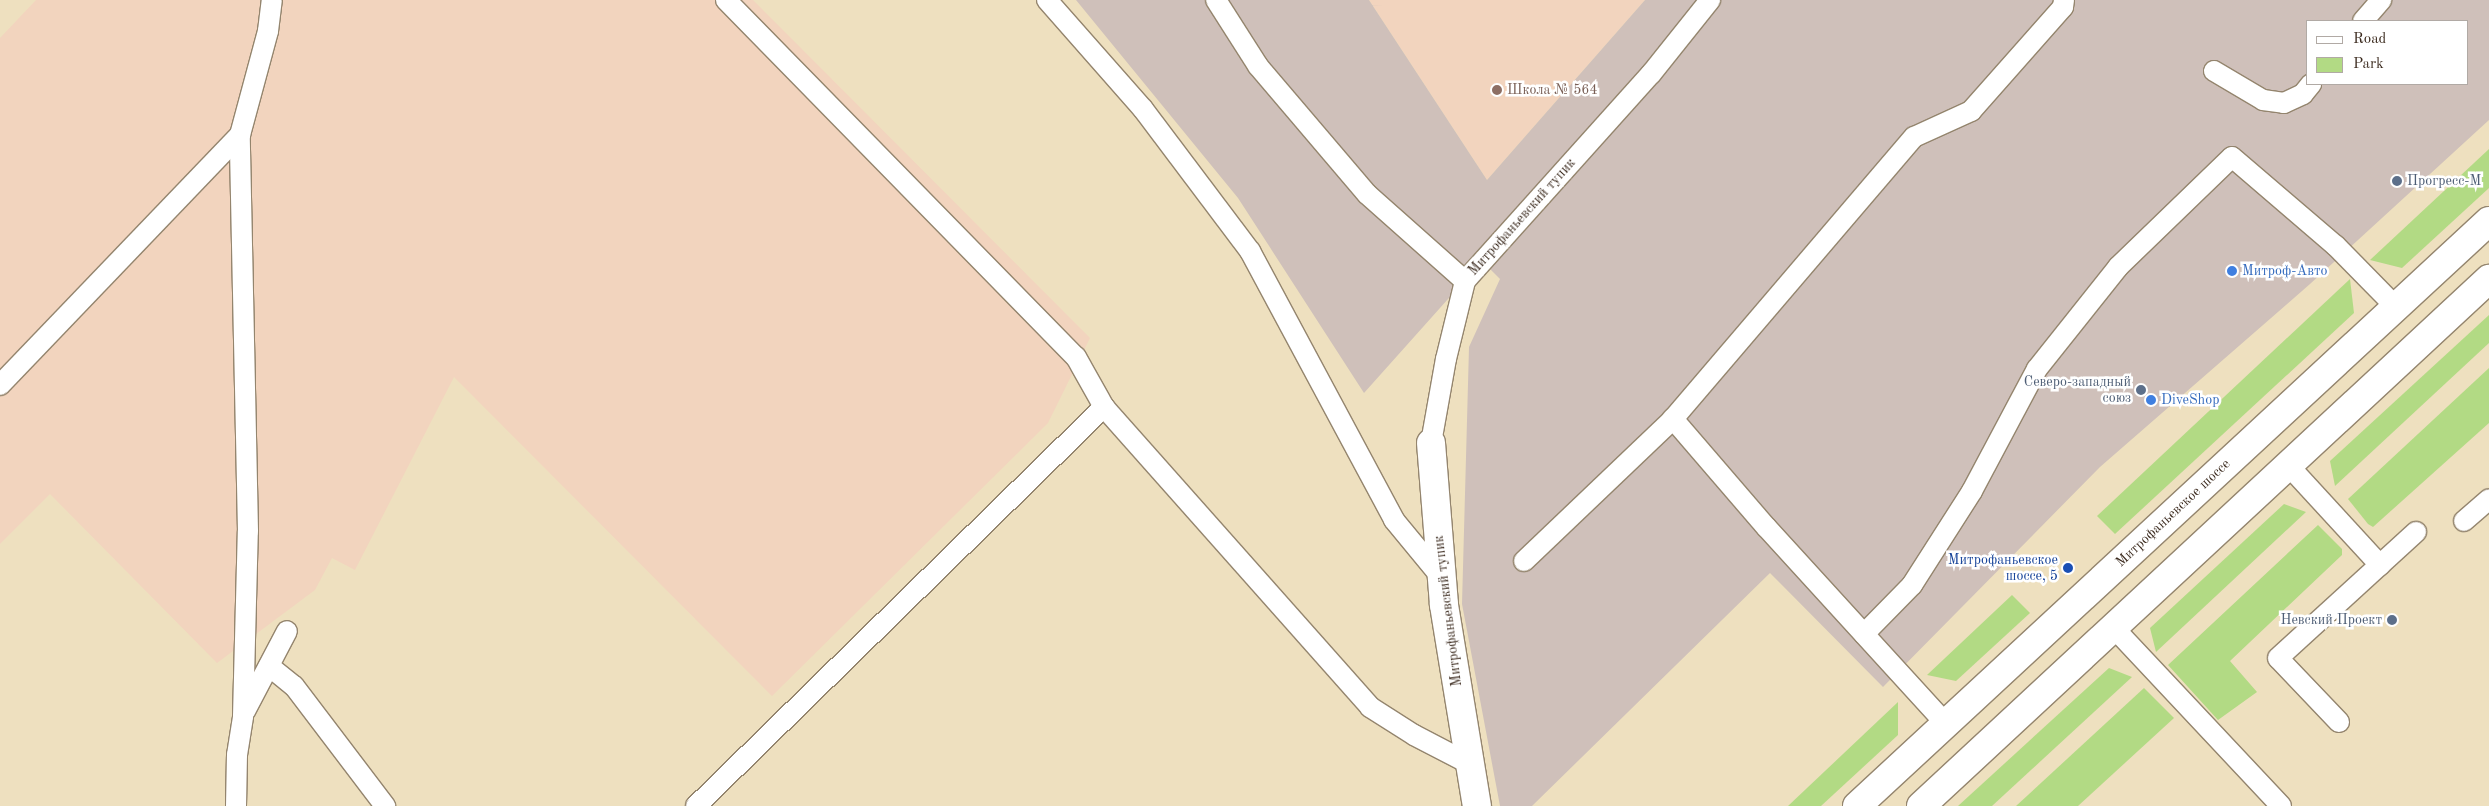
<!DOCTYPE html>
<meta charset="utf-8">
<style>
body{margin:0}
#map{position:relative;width:2489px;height:806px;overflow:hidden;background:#eee0bf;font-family:"Old Standard TT",serif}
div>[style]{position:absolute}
.built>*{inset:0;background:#f2d4be}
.industrial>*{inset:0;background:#cfc0ba}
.green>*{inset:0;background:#b2da84}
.roads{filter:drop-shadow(1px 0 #94856e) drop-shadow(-1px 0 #94856e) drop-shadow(0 1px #94856e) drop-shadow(0 -1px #94856e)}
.service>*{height:20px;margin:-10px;padding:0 10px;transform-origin:10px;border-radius:10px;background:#fff}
.minor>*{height:28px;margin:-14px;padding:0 14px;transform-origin:14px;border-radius:14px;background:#fff}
.primary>*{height:28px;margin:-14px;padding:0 14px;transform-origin:14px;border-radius:14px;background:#fff}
.dots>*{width:14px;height:14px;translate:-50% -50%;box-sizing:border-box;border:2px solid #fff;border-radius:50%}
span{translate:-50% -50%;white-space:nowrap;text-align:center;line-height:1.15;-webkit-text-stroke:5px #fff;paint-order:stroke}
.education-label{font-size:14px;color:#785e54}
.left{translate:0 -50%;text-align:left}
.service-label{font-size:14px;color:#4e5e75}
.right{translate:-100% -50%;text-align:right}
.street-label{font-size:14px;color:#3b2a1e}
.shop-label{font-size:14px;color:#366cbe}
.transit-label{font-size:14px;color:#164399}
.legend{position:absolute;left:2306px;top:20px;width:162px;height:65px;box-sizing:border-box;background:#fff;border:1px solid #b1aaa5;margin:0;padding:6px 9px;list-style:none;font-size:15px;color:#3b2a1e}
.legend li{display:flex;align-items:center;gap:10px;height:25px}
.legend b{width:25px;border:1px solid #b1aaa5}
</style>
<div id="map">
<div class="built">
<div style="clip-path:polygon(36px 0,753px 0,1090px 338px,1048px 423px,772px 696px,454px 377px,355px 570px,332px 558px,315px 590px,217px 663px,50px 494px,0 544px,0 38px)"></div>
<div style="clip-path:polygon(1369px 0,1645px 0,1487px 180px)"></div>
</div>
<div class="industrial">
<div style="clip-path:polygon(evenodd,1076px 0,1369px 0,1487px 180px,1645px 0,2489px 0,2489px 120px,2310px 284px,2100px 467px,1883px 687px,1770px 573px,1532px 806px,1500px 806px,1462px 604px,1469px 347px,1500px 279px,1482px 261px,1364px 393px,1238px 198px,1076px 0,2308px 21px,2468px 21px,2468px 84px,2308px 84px,2308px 21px)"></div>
</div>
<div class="green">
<div style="clip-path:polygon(2489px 149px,2489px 188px,2402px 268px,2370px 260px)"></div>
<div style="clip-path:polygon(2350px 279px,2354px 313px,2115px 534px,2097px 516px)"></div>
<div style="clip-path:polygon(2489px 315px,2489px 343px,2335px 486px,2330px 461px)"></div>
<div style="clip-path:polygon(2489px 368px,2489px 423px,2373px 527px,2368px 524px,2348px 499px)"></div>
<div style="clip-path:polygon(2284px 504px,2306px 512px,2156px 652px,2150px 628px)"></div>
<div style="clip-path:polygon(2318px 525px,2342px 549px,2342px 555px,2230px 661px,2257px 692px,2218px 720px,2168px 665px)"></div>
<div style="clip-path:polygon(2012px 595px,2030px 613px,1956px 681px,1927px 675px)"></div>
<div style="clip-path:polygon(2109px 668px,2132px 677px,1992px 806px,1958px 806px)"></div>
<div style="clip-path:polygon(2144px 688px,2174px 718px,2078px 806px,2016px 806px)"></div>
<div style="clip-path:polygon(1898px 702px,1898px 735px,1821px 806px,1788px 806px)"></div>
</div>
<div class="roads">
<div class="service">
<div style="left:726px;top:0;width:500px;rotate:45.6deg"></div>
<div style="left:1076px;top:357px;width:57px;rotate:60.8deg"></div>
<div style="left:1104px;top:407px;width:401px;rotate:48.4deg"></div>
<div style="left:1370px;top:707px;width:52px;rotate:32.5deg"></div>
<div style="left:1414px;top:735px;width:61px;rotate:27.4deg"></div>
<div style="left:1047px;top:0;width:145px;rotate:48.6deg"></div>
<div style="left:1143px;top:109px;width:178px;rotate:53deg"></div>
<div style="left:1250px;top:251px;width:305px;rotate:61.8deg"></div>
<div style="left:1394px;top:520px;width:75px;rotate:50.4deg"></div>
<div style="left:1216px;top:0;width:78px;rotate:57.5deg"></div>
<div style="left:1258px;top:66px;width:168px;rotate:49.6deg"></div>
<div style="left:1367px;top:194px;width:131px;rotate:41.6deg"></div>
<div style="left:2363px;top:21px;width:28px;rotate:-49deg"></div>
<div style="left:2214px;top:71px;width:57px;rotate:30.6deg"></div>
<div style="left:2263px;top:100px;width:21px;rotate:8deg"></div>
<div style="left:2284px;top:103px;width:21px;rotate:-25deg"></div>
<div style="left:2303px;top:94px;width:13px;rotate:-51deg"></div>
<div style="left:0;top:385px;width:347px;rotate:-46.2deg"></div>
<div style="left:1431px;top:443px;width:85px;rotate:-79.9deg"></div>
<div style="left:1446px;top:359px;width:80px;rotate:-76.3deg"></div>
<div style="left:1465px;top:281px;width:278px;rotate:-48.1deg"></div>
<div style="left:1651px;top:74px;width:95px;rotate:-51.4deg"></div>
<div style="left:2288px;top:465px;width:136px;rotate:47.4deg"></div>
<div style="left:2464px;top:521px;width:33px;rotate:-41deg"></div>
<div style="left:1524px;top:561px;width:206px;rotate:-43.6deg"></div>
<div style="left:2114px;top:628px;width:244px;rotate:46.8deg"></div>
<div style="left:1864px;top:634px;width:69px;rotate:-45.6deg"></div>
<div style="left:1912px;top:585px;width:112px;rotate:-57.4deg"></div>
<div style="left:1972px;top:491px;width:138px;rotate:-62deg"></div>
<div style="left:2037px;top:369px;width:130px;rotate:-51.5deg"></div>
<div style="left:2118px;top:267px;width:158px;rotate:-44deg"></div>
<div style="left:2232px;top:157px;width:137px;rotate:40.6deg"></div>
<div style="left:2336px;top:246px;width:86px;rotate:45.5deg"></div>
<div style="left:269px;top:666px;width:32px;rotate:39deg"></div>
<div style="left:294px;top:686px;width:151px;rotate:52.8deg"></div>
<div style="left:245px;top:711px;width:90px;rotate:-62.3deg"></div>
<div style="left:2339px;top:722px;width:88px;rotate:-133.6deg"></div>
<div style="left:2278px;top:658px;width:187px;rotate:-42.4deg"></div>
<div style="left:1946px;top:724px;width:267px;rotate:-132.4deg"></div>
<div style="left:1766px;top:527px;width:143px;rotate:-130.7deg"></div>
<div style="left:1673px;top:419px;width:371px;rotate:-49.5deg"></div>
<div style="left:1914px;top:137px;width:63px;rotate:-24.5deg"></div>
<div style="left:1971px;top:111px;width:139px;rotate:-48.5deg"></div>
<div style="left:2063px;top:7px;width:7px;rotate:-82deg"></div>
<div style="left:236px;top:806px;width:51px;rotate:-88.9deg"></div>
<div style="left:237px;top:755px;width:39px;rotate:-81deg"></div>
<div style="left:243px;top:716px;width:185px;rotate:-88.5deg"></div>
<div style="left:248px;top:531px;width:396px;rotate:-91.2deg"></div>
<div style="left:240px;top:135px;width:108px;rotate:-74.9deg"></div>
<div style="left:268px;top:31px;width:31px;rotate:-83deg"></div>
<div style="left:696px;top:806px;width:571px;rotate:-44.36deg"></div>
</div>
<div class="minor">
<div style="left:1431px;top:443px;width:163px;rotate:85.4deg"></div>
<div style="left:1444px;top:605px;width:204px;rotate:80.7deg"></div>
</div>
<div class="primary">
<div style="left:1857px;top:806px;width:861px;rotate:-42.79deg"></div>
<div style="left:1921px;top:806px;width:775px;rotate:-42.86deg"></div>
</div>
</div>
<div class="dots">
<div style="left:1497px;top:90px;background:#8d6e63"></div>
<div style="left:2397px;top:181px;background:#5c6f8a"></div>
<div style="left:2232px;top:271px;background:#3f7fe0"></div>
<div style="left:2141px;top:390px;background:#5c6f8a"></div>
<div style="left:2151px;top:400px;background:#3f7fe0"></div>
<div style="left:2068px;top:568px;background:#1a4fb4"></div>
<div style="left:2392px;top:620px;background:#5c6f8a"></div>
</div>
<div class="education-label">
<span class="left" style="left:1507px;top:90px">Школа № 564</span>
</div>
<div class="service-label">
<span class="left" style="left:2407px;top:181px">Прогресс-М</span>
<span class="right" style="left:2131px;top:390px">Северо-западный<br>союз</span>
<span class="right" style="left:2382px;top:620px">Невский Проект</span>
</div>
<div class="street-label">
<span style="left:1522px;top:217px;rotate:-48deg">Митрофаньевский тупик</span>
<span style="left:2173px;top:513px;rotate:-43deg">Митрофаньевское шоссе</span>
<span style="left:1448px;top:611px;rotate:-97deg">Митрофаньевский тупик</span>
</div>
<div class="shop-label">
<span class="left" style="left:2242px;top:271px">Митроф-Авто</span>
<span class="left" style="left:2161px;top:400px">DiveShop</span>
</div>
<div class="transit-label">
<span class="right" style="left:2058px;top:568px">Митрофаньевское<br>шоссе, 5</span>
</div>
<ul class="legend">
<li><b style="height:6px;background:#fff"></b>Road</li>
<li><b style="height:14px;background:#b2da84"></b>Park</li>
</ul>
</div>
